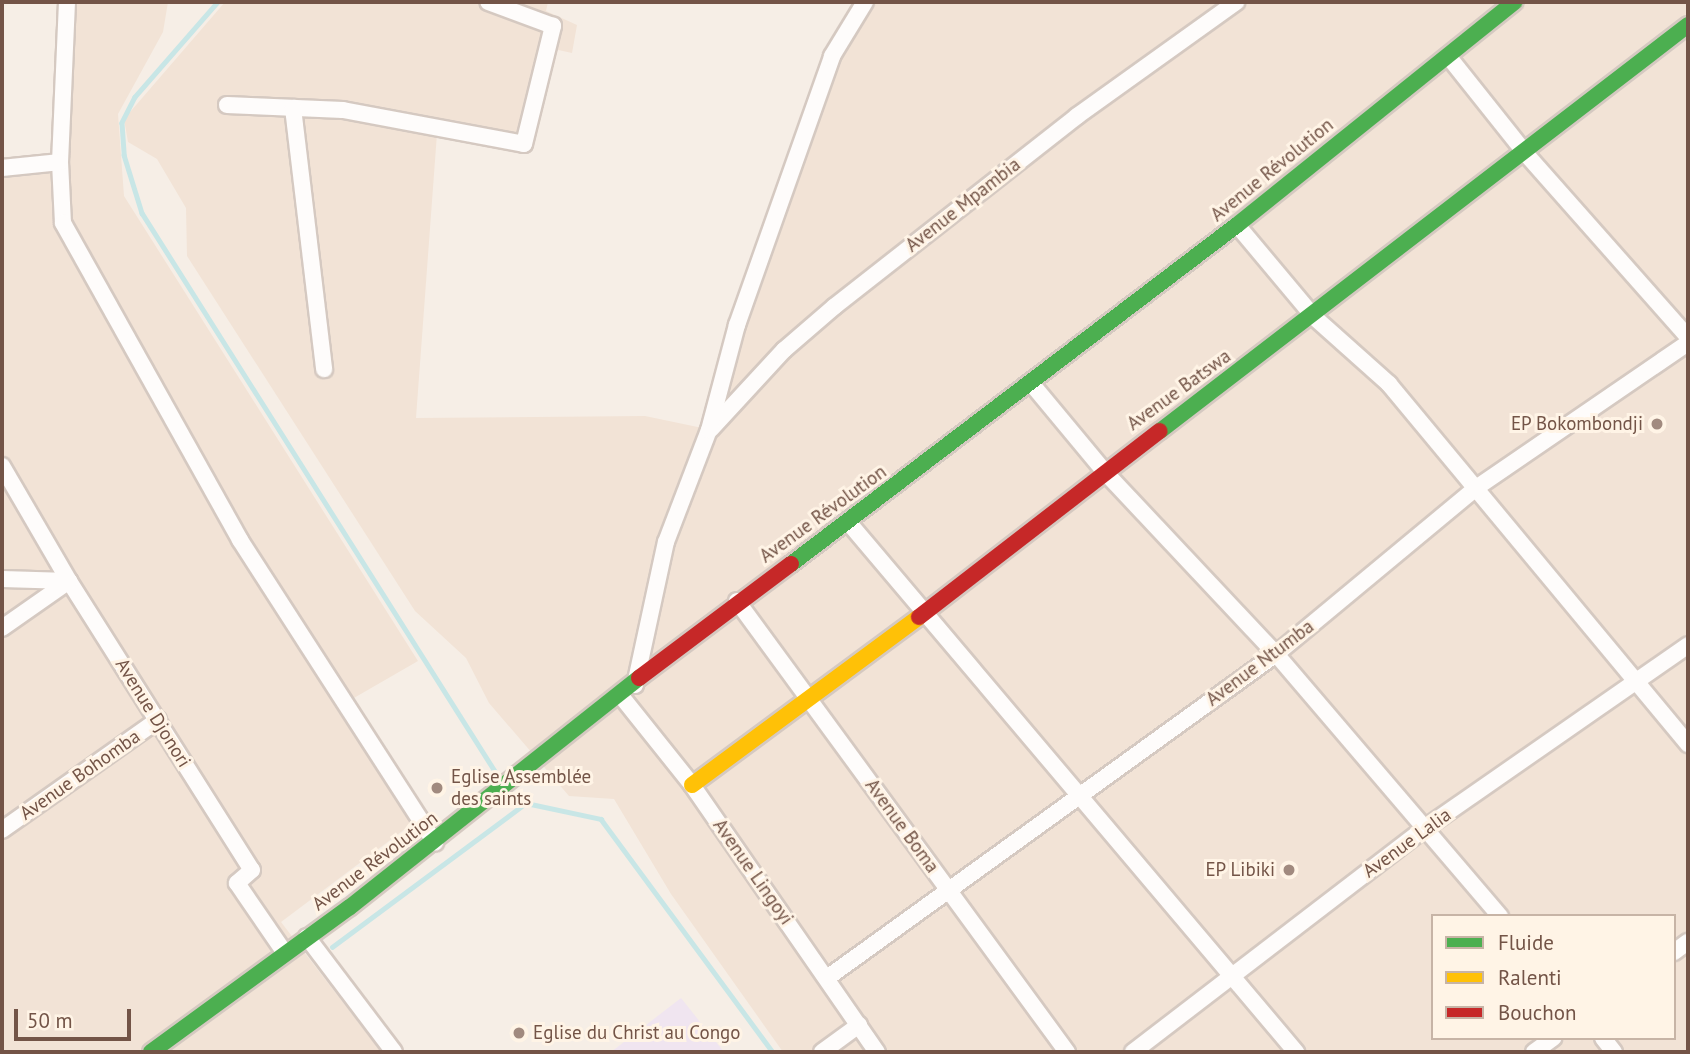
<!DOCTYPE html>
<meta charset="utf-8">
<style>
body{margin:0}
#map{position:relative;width:1690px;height:1054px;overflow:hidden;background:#f6eee6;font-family:"PT Sans",sans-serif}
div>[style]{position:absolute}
.residential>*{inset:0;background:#f2e3d6}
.education>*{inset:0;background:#f0e5f0}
.stream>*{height:4.5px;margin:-2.25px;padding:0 2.25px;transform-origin:2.25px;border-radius:2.25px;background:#c8e6e6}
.roads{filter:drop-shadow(2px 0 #d5c9c1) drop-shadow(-2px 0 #d5c9c1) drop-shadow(0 2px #d5c9c1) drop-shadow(0 -2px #d5c9c1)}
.street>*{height:16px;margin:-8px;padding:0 8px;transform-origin:8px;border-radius:8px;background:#fefcfb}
.fast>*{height:16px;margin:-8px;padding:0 8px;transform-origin:8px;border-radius:8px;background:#4caf50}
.slow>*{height:16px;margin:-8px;padding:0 8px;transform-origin:8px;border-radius:8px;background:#ffc107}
.jam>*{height:16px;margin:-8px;padding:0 8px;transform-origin:8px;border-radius:8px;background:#c62828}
.dots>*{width:19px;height:19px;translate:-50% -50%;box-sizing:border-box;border:4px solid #fff4e6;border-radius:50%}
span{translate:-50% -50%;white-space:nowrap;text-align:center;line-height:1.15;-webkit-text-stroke:6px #fff4e6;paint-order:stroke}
.street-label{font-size:19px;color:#735447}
.poi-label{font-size:19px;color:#735447}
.right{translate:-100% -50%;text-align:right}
.left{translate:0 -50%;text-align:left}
.frame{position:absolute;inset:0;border:4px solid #735447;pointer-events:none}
.legend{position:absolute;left:1431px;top:914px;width:245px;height:126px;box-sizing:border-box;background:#fff4e6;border:2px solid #c7b4a6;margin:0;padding:9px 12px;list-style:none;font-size:21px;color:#735447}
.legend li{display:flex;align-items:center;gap:14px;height:35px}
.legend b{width:35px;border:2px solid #c7b4a6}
.scale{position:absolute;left:14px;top:1009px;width:117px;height:32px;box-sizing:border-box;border:4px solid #735447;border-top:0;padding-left:9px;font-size:21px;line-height:24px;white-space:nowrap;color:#735447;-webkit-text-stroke:5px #fff4e6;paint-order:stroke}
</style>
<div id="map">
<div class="residential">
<div style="clip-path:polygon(64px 2px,168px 2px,163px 32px,118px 114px,124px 196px,418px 661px,340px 706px,413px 823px,281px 922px,381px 1052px,2px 1052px,2px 178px,53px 173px)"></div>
<div style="clip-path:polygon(evenodd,225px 2px,548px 2px,546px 11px,577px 25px,572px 53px,545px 47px,526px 138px,438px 120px,416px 418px,645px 416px,712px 430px,734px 325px,830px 59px,867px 2px,1688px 2px,1688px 1052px,783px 1052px,671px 894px,614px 799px,569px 796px,489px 703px,466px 658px,415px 611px,187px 256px,186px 208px,157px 159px,128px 142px,124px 119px,225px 2px,1433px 916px,1674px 916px,1674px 1038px,1433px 1038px,1433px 916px)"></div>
</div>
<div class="education">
<div style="clip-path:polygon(681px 998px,724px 1052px,611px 1052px)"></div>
</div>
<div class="stream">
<div style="left:218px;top:2px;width:126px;rotate:131.1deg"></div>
<div style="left:135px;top:97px;width:29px;rotate:117deg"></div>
<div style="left:122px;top:123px;width:32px;rotate:86deg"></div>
<div style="left:124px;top:155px;width:61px;rotate:72.8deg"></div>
<div style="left:142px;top:213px;width:666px;rotate:57.69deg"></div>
<div style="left:526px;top:803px;width:77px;rotate:12deg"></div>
<div style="left:601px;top:819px;width:290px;rotate:53.6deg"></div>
<div style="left:332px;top:947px;width:242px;rotate:-36.6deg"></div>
<div style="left:526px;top:803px;width:4px;rotate:-117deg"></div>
</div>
<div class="roads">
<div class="street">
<div style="left:67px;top:2px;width:160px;rotate:92.5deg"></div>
<div style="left:60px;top:162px;width:61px;rotate:87.2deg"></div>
<div style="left:63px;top:223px;width:363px;rotate:60.8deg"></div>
<div style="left:240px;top:540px;width:360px;rotate:57.2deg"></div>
<div style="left:1448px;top:56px;width:125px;rotate:51.5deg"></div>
<div style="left:1526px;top:154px;width:244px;rotate:48.5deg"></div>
<div style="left:227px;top:105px;width:116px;rotate:2.5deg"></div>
<div style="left:343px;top:110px;width:184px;rotate:10.6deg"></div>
<div style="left:524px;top:144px;width:122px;rotate:-76.2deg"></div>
<div style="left:553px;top:26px;width:69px;rotate:-159.7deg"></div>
<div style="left:293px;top:108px;width:263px;rotate:83.2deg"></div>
<div style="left:2px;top:168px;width:58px;rotate:-5.9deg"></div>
<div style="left:1237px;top:225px;width:119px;rotate:50.1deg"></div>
<div style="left:1313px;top:316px;width:102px;rotate:41.8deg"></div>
<div style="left:1389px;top:384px;width:468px;rotate:50.3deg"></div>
<div style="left:1031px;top:383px;width:114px;rotate:50.3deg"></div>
<div style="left:1104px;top:471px;width:251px;rotate:46.8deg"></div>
<div style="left:1276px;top:654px;width:345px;rotate:49.5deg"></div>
<div style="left:711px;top:429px;width:108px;rotate:-47.3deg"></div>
<div style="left:784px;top:350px;width:67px;rotate:-40.8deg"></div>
<div style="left:835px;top:306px;width:308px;rotate:-38.1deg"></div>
<div style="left:1077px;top:116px;width:196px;rotate:-35.6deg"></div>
<div style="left:2px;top:466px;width:133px;rotate:59.8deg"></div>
<div style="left:69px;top:581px;width:342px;rotate:57.7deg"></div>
<div style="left:252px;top:870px;width:20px;rotate:139deg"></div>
<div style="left:237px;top:883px;width:85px;rotate:55.6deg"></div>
<div style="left:849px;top:523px;width:693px;rotate:49.8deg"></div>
<div style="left:2px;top:579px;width:67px;rotate:1.7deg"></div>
<div style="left:737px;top:601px;width:559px;rotate:53.81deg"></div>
<div style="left:2px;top:628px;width:82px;rotate:-35deg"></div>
<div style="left:635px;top:685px;width:146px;rotate:-77.8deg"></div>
<div style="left:666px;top:542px;width:120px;rotate:-69deg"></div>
<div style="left:709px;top:430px;width:109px;rotate:-75.1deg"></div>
<div style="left:737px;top:325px;width:285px;rotate:-70.5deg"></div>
<div style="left:832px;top:56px;width:63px;rotate:-58.6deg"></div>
<div style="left:621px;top:696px;width:114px;rotate:51.4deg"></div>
<div style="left:692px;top:785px;width:325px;rotate:55.3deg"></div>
<div style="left:2px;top:830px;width:191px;rotate:-35.2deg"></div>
<div style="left:307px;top:937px;width:144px;rotate:52.9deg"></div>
<div style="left:1674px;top:952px;width:17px;rotate:-36deg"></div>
<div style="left:827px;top:978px;width:554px;rotate:-35.81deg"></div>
<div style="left:1276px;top:654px;width:260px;rotate:-39.7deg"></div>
<div style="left:1476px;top:488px;width:257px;rotate:-34.4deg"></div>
<div style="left:1603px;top:1038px;width:18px;rotate:52deg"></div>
<div style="left:822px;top:1052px;width:46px;rotate:-36.1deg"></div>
<div style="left:1133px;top:1052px;width:368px;rotate:-37.5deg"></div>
<div style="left:1425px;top:828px;width:320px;rotate:-34.8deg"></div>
<div style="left:1534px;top:1052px;width:24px;rotate:-36deg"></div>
</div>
<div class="fast">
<div style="left:1160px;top:431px;width:666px;rotate:-37.56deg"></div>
<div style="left:791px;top:564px;width:560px;rotate:-37.24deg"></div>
<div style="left:1237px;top:225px;width:356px;rotate:-38.8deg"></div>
<div style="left:151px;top:1052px;width:246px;rotate:-36.1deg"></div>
<div style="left:350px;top:907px;width:369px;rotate:-38.4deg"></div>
</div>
<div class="slow">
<div style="left:692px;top:785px;width:282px;rotate:-36.5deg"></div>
</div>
<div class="jam">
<div style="left:919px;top:617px;width:304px;rotate:-37.7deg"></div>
<div style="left:639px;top:678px;width:190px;rotate:-36.9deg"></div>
</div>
</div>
<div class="dots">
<div style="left:1657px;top:424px;background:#a18a7f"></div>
<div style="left:437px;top:788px;background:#a18a7f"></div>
<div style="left:1289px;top:870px;background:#a18a7f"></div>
<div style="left:519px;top:1033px;background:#a18a7f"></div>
</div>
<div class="street-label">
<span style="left:1272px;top:170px;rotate:-39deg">Avenue Révolution</span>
<span style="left:963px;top:205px;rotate:-38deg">Avenue Mpambia</span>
<span style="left:1179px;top:390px;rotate:-36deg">Avenue Batswa</span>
<span style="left:823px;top:514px;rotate:-36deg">Avenue Révolution</span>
<span style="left:1260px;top:663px;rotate:-37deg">Avenue Ntumba</span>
<span style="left:153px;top:713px;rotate:58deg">Avenue Djonori</span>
<span style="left:80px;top:775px;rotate:-35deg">Avenue Bohomba</span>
<span style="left:902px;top:826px;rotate:54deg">Avenue Boma</span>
<span style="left:1407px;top:843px;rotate:-36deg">Avenue Lalia</span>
<span style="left:375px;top:861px;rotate:-37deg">Avenue Révolution</span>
<span style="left:753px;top:872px;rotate:55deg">Avenue Lingoyi</span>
</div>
<div class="poi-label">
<span class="right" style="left:1643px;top:424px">EP Bokombondji</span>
<span class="left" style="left:451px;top:788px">Eglise Assemblée<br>des saints</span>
<span class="right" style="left:1275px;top:870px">EP Libiki</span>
<span class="left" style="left:533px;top:1033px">Eglise du Christ au Congo</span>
</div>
<div class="frame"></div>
<ul class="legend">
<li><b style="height:9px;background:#4caf50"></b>Fluide</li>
<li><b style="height:9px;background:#ffc107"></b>Ralenti</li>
<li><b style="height:9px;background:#c62828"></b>Bouchon</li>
</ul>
<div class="scale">50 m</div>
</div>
